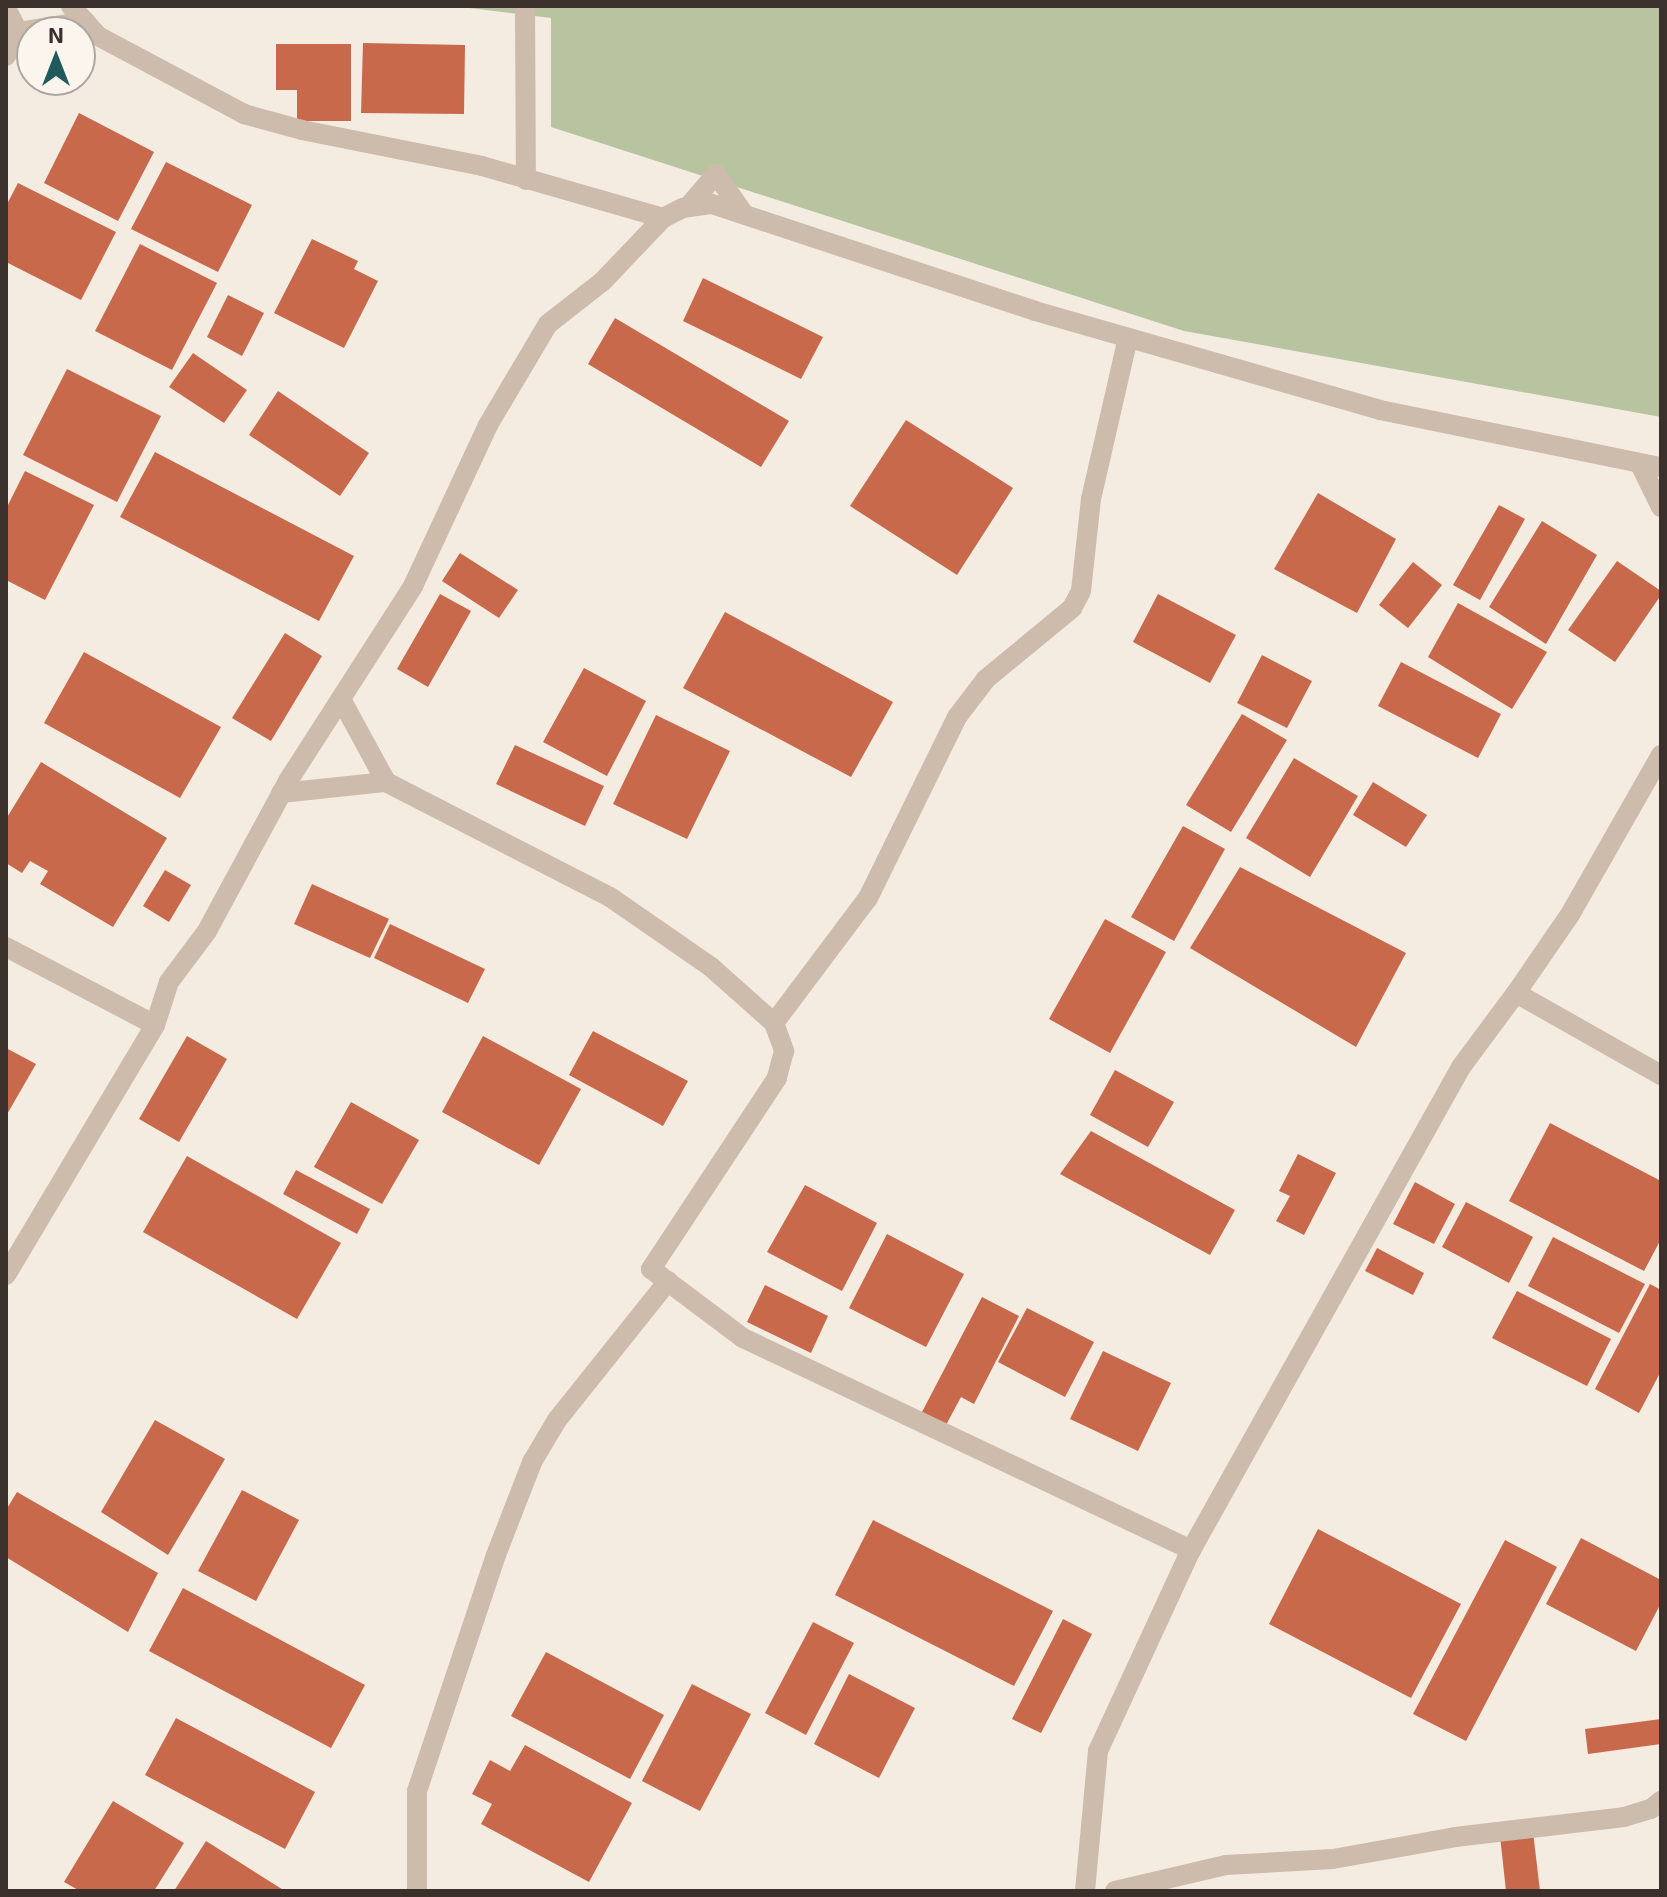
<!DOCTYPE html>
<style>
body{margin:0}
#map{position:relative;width:1667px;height:1897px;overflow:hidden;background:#f4ebe1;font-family:"Exo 2",sans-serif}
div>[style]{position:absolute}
.green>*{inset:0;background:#b8c4a0}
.building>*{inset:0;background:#c8694b}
.minor>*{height:20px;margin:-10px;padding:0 10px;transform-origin:10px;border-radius:10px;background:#cdbbac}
span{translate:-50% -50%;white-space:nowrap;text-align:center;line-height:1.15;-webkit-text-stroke:6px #fbf5ee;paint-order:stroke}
.frame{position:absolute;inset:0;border:8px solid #3b302b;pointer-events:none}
.north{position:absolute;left:16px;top:16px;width:80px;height:80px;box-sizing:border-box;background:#fbf5ee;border:2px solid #aea6a0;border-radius:50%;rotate:0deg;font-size:22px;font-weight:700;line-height:32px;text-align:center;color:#3b302b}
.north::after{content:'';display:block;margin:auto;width:28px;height:36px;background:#1f5a5e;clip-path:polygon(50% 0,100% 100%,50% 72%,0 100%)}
</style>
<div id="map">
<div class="green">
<div style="clip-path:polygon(453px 6px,1661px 6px,1661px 417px,1184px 331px,551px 127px,551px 18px)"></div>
</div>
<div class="building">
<div style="clip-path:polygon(363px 43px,465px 45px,464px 114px,361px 113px)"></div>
<div style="clip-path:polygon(276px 44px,351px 44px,351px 121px,297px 121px,297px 90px,276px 90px)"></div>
<div style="clip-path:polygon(79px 113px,154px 152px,118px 221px,44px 183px)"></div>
<div style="clip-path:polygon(166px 162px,252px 205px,218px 272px,131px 229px)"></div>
<div style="clip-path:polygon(18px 183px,116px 232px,81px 300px,6px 262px,6px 206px)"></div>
<div style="clip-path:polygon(312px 239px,358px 261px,354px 269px,378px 281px,344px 348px,274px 313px)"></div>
<div style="clip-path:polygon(140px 244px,217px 283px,172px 370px,95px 331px)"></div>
<div style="clip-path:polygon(703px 278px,823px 337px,801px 379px,683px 321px)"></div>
<div style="clip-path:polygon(228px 295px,264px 313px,242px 356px,207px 337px)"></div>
<div style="clip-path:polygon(615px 318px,789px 421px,761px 467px,588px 364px)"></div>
<div style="clip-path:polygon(193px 353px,247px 390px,224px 423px,169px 387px)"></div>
<div style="clip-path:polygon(67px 369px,161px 416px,117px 502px,23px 455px)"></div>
<div style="clip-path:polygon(278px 391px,369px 453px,340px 496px,249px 435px)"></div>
<div style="clip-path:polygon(906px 420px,1013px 488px,957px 575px,850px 506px)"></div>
<div style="clip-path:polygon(155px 452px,354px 556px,319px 621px,120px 517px)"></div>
<div style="clip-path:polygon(25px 471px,94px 505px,45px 600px,6px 580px,6px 509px)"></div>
<div style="clip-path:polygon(1318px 493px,1396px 539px,1357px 613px,1274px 569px)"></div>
<div style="clip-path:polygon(1499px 505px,1525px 519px,1480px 600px,1453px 585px)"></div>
<div style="clip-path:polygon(1542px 521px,1597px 555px,1546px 644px,1489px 607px)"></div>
<div style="clip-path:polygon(460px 553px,518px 590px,499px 618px,442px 581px)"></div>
<div style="clip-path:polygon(1617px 561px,1661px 591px,1661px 595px,1615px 662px,1568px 630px)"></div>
<div style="clip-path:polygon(1413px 562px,1442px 585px,1408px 628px,1379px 605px)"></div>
<div style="clip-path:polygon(440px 594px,471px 611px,428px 687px,397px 669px)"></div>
<div style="clip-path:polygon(1158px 594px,1236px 635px,1210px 683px,1133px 642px)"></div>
<div style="clip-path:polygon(1458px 603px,1547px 652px,1512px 709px,1428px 657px)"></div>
<div style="clip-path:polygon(725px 612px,893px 702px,851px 777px,683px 688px)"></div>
<div style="clip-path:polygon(285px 633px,322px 656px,271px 741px,232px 718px)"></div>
<div style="clip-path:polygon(84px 652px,221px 727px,180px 798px,44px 723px)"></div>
<div style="clip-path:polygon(1262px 655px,1312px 681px,1287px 728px,1237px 703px)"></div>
<div style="clip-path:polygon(1401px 662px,1501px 714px,1478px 758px,1378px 706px)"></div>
<div style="clip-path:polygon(584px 668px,646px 701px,607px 776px,543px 742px)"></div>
<div style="clip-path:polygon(1242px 714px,1287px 740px,1231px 832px,1186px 805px)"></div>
<div style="clip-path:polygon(656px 715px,730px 751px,687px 839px,613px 804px)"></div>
<div style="clip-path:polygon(515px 745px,604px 786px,585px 826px,496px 784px)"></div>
<div style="clip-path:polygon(1294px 758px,1358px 796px,1310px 877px,1246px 838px)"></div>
<div style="clip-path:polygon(41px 762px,167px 838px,113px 927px,40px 884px,48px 871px,30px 861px,22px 873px,6px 863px,6px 819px)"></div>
<div style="clip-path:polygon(1373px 782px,1427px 815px,1406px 847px,1353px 815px)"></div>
<div style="clip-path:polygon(1183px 826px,1225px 849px,1174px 941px,1131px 917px)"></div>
<div style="clip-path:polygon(1240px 867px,1406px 953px,1356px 1047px,1190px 948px)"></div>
<div style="clip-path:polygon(165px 870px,191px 885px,169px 922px,143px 906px)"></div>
<div style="clip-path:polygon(312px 884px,389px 919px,370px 958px,294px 924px)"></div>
<div style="clip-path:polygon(1105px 919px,1166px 952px,1110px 1053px,1049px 1019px)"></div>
<div style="clip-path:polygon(390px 924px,485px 969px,468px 1003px,374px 958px)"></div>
<div style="clip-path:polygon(593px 1031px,688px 1081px,663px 1126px,569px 1075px)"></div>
<div style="clip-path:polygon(187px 1036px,227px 1059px,179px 1142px,139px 1119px)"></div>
<div style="clip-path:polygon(483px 1036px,581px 1089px,539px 1165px,442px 1112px)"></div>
<div style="clip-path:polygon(6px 1048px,36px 1064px,6px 1116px)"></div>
<div style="clip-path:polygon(1115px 1070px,1174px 1102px,1148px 1147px,1090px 1115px)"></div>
<div style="clip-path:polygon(351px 1102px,419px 1140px,382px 1204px,314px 1167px)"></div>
<div style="clip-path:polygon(1550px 1123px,1661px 1181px,1661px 1239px,1644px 1271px,1509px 1201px)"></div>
<div style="clip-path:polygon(1091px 1131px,1235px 1210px,1210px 1255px,1060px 1174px)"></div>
<div style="clip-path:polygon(1298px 1154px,1336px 1173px,1304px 1235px,1276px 1221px,1290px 1196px,1279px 1191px)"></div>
<div style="clip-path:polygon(187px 1156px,341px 1243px,297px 1319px,143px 1232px)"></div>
<div style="clip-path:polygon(296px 1170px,370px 1209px,357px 1234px,283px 1194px)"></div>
<div style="clip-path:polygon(1415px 1182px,1455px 1204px,1434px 1244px,1393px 1224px)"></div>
<div style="clip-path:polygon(805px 1185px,877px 1223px,842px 1291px,767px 1252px)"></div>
<div style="clip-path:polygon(1466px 1202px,1533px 1237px,1509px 1283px,1442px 1247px)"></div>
<div style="clip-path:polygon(887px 1234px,964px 1274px,926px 1347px,849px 1308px)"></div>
<div style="clip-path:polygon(1553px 1237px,1645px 1284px,1619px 1333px,1528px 1286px)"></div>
<div style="clip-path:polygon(1377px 1248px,1424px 1273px,1413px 1295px,1365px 1271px)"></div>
<div style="clip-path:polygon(1650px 1284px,1661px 1290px,1661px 1371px,1639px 1413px,1595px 1389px)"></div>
<div style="clip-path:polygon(765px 1285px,828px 1316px,811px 1353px,747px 1322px)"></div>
<div style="clip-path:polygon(1517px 1291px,1611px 1339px,1587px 1386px,1492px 1338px)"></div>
<div style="clip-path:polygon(982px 1297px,1019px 1316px,974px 1404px,961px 1397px,946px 1425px,922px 1412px)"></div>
<div style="clip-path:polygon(1027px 1308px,1094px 1342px,1065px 1397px,998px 1362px)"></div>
<div style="clip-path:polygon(1103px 1351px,1171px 1383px,1138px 1451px,1070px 1419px)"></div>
<div style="clip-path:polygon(155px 1420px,225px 1459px,168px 1555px,101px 1512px)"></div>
<div style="clip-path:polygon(242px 1490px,299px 1520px,256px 1601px,198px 1571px)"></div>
<div style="clip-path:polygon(17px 1492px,158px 1573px,128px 1632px,6px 1557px,6px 1510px)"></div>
<div style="clip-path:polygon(873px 1520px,1053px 1611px,1014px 1686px,835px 1595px)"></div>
<div style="clip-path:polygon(1318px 1529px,1461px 1604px,1411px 1698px,1269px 1624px)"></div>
<div style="clip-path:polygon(1581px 1538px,1661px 1580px,1661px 1603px,1636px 1651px,1546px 1604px)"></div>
<div style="clip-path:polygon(1505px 1540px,1557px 1567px,1466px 1741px,1413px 1714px)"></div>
<div style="clip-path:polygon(183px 1588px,365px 1685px,331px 1748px,149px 1651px)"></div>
<div style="clip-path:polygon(1063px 1619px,1092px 1634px,1041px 1733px,1012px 1719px)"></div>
<div style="clip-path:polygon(813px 1622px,854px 1643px,806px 1735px,765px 1713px)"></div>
<div style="clip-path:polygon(546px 1652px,664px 1715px,630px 1779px,511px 1716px)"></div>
<div style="clip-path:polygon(849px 1674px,915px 1708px,879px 1778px,814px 1744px)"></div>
<div style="clip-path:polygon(692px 1684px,751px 1714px,700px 1811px,642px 1781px)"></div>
<div style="clip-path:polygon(176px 1718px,315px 1792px,285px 1849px,145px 1775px)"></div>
<div style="clip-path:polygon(1661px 1719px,1661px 1744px,1588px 1754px,1585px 1729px)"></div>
<div style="clip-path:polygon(525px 1745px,632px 1803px,589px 1882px,481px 1824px,492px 1804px,472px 1794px,490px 1760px,510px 1771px)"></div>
<div style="clip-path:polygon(113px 1801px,184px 1843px,154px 1891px,80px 1891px,64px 1882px)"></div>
<div style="clip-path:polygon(1533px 1832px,1540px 1891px,1506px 1891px,1500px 1836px)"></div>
<div style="clip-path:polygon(206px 1841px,285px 1891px,174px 1891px)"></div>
</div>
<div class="minor">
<div style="left:71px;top:6px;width:40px;rotate:48deg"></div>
<div style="left:98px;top:36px;width:166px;rotate:28.1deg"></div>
<div style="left:244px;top:114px;width:60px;rotate:15.4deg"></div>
<div style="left:302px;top:130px;width:184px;rotate:11.3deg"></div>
<div style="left:482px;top:166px;width:188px;rotate:16deg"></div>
<div style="left:525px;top:6px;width:174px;rotate:89.7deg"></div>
<div style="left:6px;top:8px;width:27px;rotate:63deg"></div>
<div style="left:18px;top:32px;width:68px;rotate:-9.3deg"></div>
<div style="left:6px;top:56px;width:27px;rotate:-63deg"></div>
<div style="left:688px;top:207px;width:43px;rotate:-49.7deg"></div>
<div style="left:716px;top:174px;width:49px;rotate:55deg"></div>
<div style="left:1640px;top:464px;width:48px;rotate:64deg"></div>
<div style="left:341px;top:699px;width:94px;rotate:61.5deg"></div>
<div style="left:1661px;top:755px;width:185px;rotate:119.7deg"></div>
<div style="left:1569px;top:916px;width:93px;rotate:124.5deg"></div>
<div style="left:1516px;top:993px;width:167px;rotate:29.5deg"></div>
<div style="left:281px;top:793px;width:106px;rotate:-6deg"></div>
<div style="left:386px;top:782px;width:252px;rotate:27.2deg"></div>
<div style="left:610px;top:897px;width:123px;rotate:34.7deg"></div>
<div style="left:711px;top:967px;width:84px;rotate:41.6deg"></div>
<div style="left:774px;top:1023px;width:30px;rotate:70deg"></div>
<div style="left:784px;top:1051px;width:28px;rotate:105deg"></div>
<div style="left:777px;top:1078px;width:229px;rotate:123.4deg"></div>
<div style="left:651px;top:1269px;width:115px;rotate:36.9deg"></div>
<div style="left:743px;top:1338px;width:496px;rotate:25.3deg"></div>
<div style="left:6px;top:947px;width:168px;rotate:27.6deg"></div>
<div style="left:774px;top:1023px;width:156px;rotate:-53.1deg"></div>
<div style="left:868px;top:898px;width:202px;rotate:-63.8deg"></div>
<div style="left:957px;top:717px;width:48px;rotate:-52.7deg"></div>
<div style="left:986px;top:679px;width:112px;rotate:-39.5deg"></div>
<div style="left:1072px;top:608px;width:19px;rotate:-62deg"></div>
<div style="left:1081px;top:591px;width:93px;rotate:-83.8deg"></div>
<div style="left:1091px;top:499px;width:165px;rotate:-77.1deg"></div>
<div style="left:6px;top:1275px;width:291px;rotate:-59.2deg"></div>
<div style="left:155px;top:1025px;width:45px;rotate:-72deg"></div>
<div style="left:169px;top:982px;width:64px;rotate:-53.3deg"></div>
<div style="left:207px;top:931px;width:170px;rotate:-61.6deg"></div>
<div style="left:288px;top:781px;width:232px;rotate:-57.3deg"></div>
<div style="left:413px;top:586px;width:178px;rotate:-65deg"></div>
<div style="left:488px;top:425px;width:117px;rotate:-59.3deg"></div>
<div style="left:548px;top:324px;width:68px;rotate:-37.9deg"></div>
<div style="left:602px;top:282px;width:88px;rotate:-46.4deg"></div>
<div style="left:663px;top:218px;width:22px;rotate:-27deg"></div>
<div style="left:683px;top:208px;width:29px;rotate:-8deg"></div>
<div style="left:712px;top:204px;width:340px;rotate:18.3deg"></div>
<div style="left:1035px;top:311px;width:359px;rotate:16deg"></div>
<div style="left:1380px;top:410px;width:287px;rotate:11.5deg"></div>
<div style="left:417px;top:1891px;width:100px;rotate:-90deg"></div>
<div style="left:417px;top:1791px;width:249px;rotate:-71.5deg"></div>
<div style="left:496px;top:1555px;width:100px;rotate:-68.8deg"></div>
<div style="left:532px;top:1462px;width:49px;rotate:-59.2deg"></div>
<div style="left:557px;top:1420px;width:178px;rotate:-51.4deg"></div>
<div style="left:1085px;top:1891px;width:141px;rotate:-84.7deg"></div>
<div style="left:1098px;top:1751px;width:221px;rotate:-65.2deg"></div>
<div style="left:1191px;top:1550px;width:553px;rotate:-60.79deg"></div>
<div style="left:1461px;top:1067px;width:92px;rotate:-53.4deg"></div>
<div style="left:1115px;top:1891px;width:114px;rotate:-13.2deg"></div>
<div style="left:1226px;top:1865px;width:107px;rotate:-3.2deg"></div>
<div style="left:1333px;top:1859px;width:124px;rotate:-10.2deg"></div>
<div style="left:1455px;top:1837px;width:170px;rotate:-6.7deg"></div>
<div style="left:1624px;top:1817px;width:28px;rotate:-17deg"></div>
<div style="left:1651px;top:1809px;width:13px;rotate:-39deg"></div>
</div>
<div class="frame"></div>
<div class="north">N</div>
</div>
